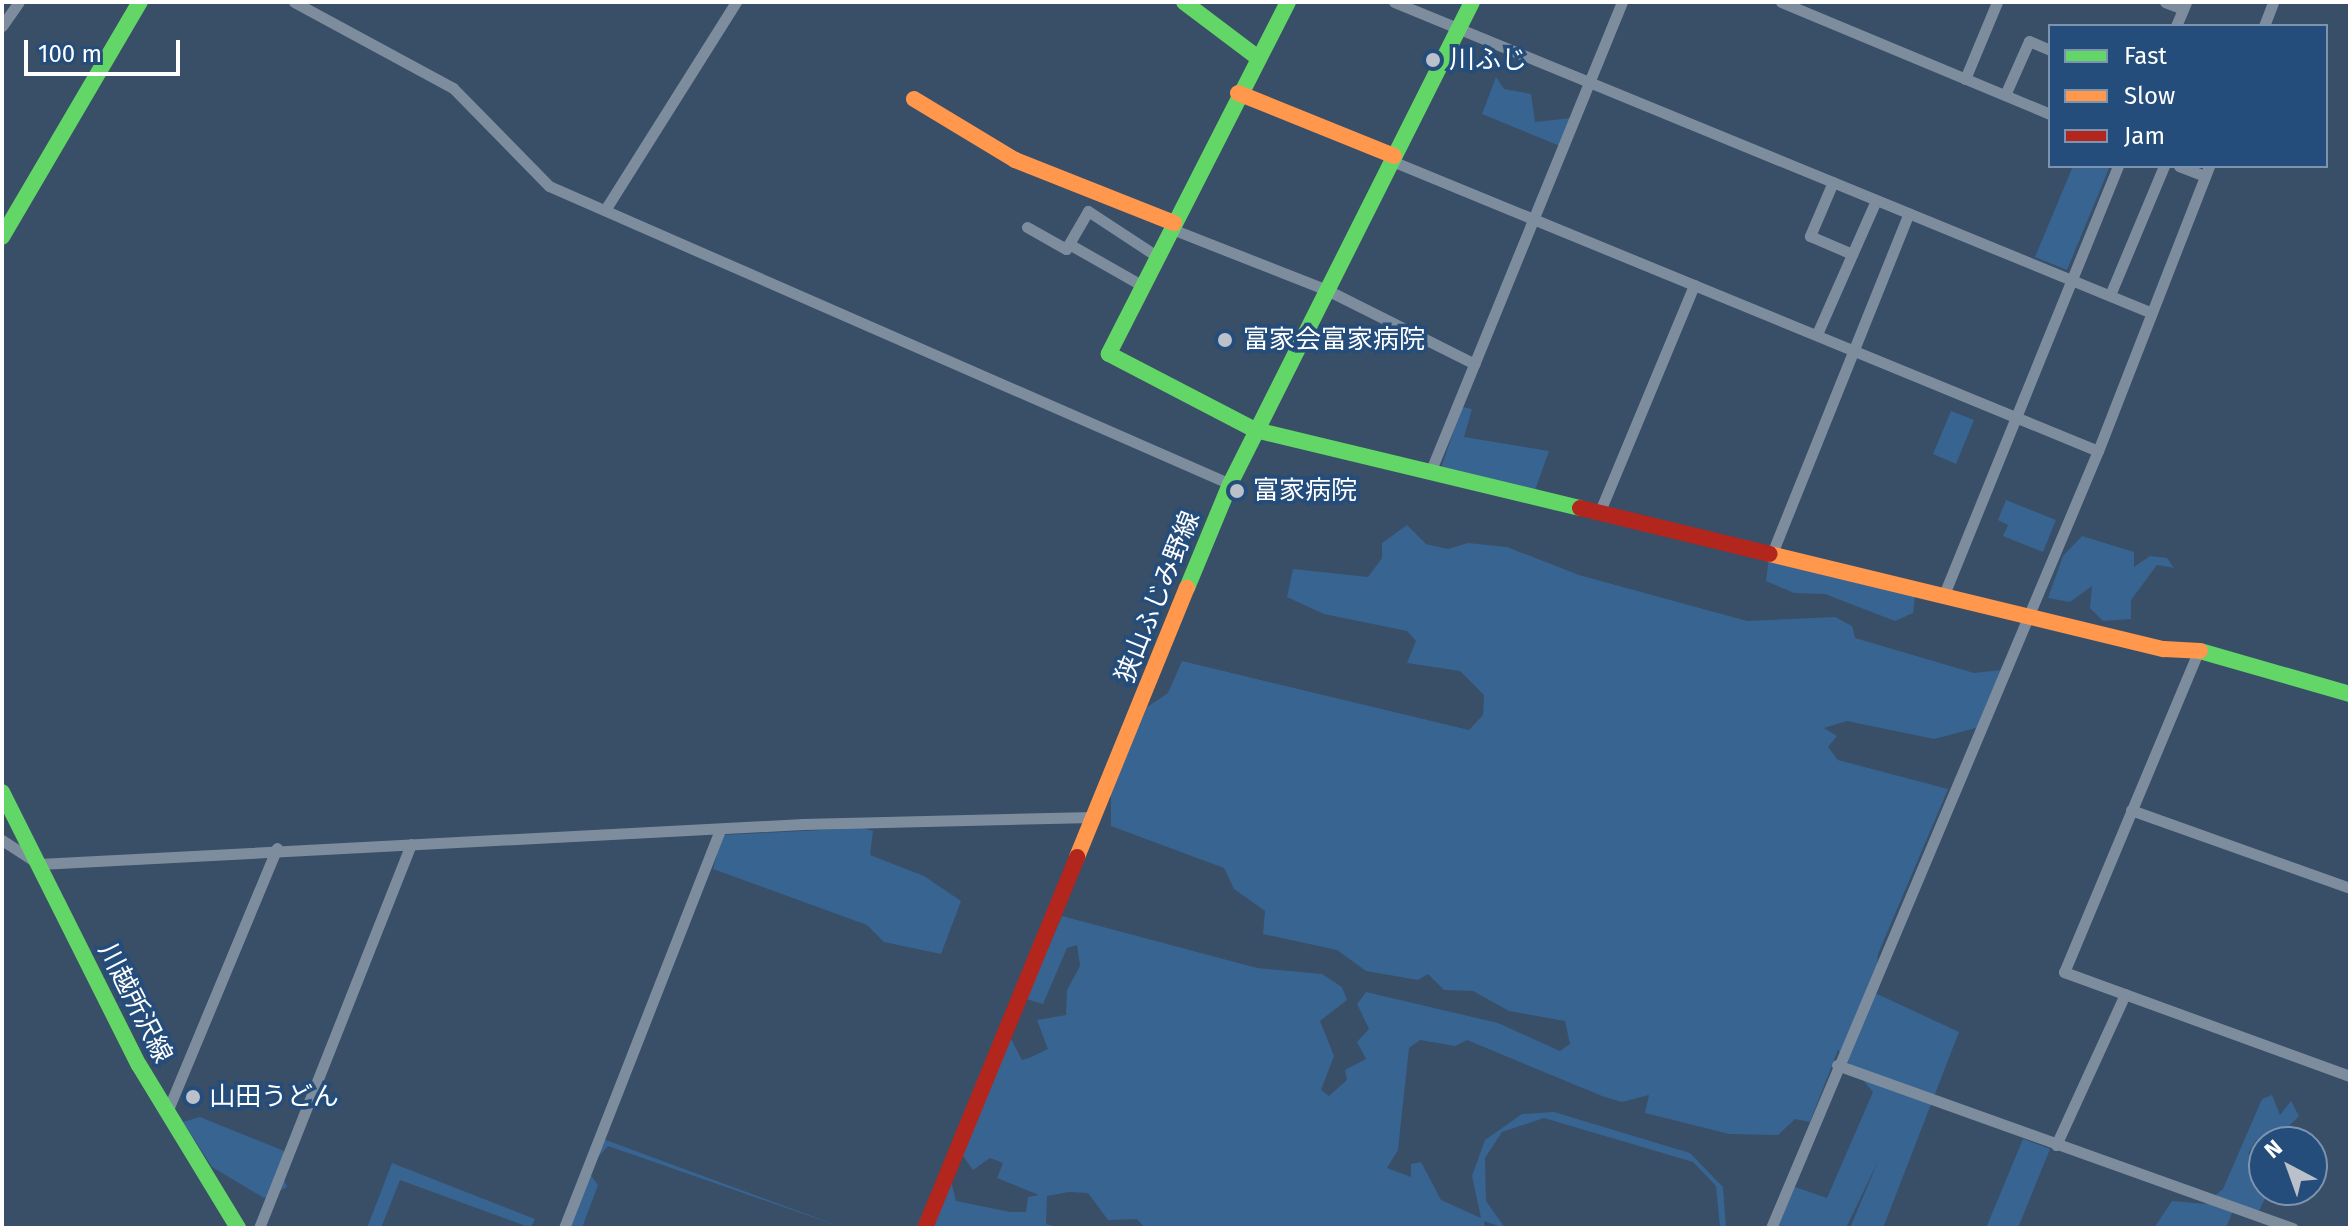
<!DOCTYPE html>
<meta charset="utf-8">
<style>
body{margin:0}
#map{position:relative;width:2352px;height:1230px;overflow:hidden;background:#394e67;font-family:"Fira Sans","Noto Sans JP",sans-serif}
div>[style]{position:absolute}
.green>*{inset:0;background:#386491}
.street>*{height:11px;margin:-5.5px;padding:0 5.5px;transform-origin:5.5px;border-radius:5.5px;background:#7d8d9e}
.fast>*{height:16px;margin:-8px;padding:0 8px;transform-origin:8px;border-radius:8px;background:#63d668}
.slow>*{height:16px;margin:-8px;padding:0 8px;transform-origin:8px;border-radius:8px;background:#ff974d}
.jam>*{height:16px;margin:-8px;padding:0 8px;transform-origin:8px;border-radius:8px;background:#b3261e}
.dots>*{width:22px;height:22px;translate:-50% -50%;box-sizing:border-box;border:4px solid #254d7b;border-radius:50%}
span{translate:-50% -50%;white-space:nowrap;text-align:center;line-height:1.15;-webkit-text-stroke:7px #254d7b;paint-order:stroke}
.poi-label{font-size:26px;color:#fff}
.left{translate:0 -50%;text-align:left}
.street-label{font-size:26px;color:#fff}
.frame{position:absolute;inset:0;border:4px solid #fff;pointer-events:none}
.legend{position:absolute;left:2048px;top:24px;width:280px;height:144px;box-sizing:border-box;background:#254d7b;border:2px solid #7c94b0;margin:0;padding:10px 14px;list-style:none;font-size:24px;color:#fff}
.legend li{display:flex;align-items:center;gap:16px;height:40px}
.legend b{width:40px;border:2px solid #7c94b0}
.north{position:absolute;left:2248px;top:1126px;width:80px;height:80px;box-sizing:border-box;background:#254d7b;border:2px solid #7c94b0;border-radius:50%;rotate:319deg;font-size:22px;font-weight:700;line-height:32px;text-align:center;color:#fff}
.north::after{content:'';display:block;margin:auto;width:28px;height:36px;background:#bac1ca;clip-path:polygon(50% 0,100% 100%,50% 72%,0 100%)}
.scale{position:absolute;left:24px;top:40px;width:156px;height:36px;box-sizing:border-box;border:4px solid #fff;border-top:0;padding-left:10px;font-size:24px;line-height:28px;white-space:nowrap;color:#fff;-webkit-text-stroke:6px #254d7b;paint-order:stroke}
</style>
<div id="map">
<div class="green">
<div style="clip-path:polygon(1496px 77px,1504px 89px,1531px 94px,1535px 122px,1571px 118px,1560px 146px,1482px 114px)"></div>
<div style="clip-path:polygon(2073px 166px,2110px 166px,2067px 270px,2035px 257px)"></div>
<div style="clip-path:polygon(1462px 407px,1472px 409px,1464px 437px,1549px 451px,1535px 490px,1441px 468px)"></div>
<div style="clip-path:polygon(1951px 411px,1974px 420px,1956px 464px,1933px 454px)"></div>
<div style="clip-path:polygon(2006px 500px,2056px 520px,2043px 552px,2003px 536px,2008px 525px,1998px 520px)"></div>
<div style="clip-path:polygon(1407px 525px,1426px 544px,1448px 549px,1468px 543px,1507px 547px,1579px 575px,1747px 621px,1835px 617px,1852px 626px,1855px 638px,1974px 673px,2001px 670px,1976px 728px,1934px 739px,1847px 721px,1824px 728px,1837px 736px,1828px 747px,1838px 760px,1948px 789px,1878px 954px,1875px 993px,1959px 1032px,1883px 1228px,1850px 1228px,1879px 1159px,1846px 1228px,1777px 1228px,1795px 1187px,1827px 1198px,1873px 1092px,1838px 1050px,1810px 1122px,1795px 1119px,1778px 1135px,1729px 1134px,1645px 1113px,1649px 1095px,1622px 1102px,1602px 1096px,1467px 1040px,1455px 1046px,1420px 1040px,1409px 1048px,1398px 1150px,1387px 1168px,1411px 1177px,1411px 1164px,1421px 1162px,1441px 1200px,1481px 1218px,1472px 1176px,1485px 1140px,1522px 1114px,1554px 1112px,1690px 1153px,1723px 1187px,1726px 1228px,1720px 1228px,1716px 1186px,1693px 1162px,1544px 1118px,1502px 1132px,1485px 1158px,1486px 1201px,1505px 1228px,1484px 1221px,1485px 1228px,1145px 1228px,1137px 1219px,1108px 1220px,1088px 1193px,1069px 1192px,1047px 1196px,1046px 1224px,1060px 1228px,928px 1228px,950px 1177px,956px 1201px,1010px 1212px,1026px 1212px,1028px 1197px,1039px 1195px,997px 1178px,1003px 1163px,990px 1158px,973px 1170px,961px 1153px,1010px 1037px,1022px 1060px,1029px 1058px,1048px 1049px,1037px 1020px,1066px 1015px,1067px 990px,1080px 966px,1077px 945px,1067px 948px,1043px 1004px,1026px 999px,1062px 916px,1257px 968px,1322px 974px,1342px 987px,1347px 1000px,1320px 1021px,1334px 1056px,1321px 1090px,1329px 1096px,1347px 1080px,1345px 1070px,1366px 1059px,1357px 1042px,1369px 1029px,1357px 1004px,1366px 992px,1498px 1023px,1560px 1051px,1570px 1044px,1565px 1021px,1509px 1011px,1473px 991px,1444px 990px,1428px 974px,1418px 980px,1366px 971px,1337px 950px,1263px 934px,1265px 911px,1234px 889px,1224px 868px,1111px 826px,1111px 791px,1147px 707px,1168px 693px,1182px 661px,1469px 730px,1483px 715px,1484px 695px,1460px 671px,1407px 663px,1416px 641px,1407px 631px,1324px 614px,1287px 597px,1293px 569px,1368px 577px,1382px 558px,1382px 543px)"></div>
<div style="clip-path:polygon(2082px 536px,2134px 552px,2134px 567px,2150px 556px,2167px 558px,2174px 568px,2157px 565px,2131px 600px,2131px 619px,2103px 621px,2090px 608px,2092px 586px,2070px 602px,2048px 598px,2063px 556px)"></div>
<div style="clip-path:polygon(1769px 557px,1915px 596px,1913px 613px,1895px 621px,1825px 594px,1794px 593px,1766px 581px)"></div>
<div style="clip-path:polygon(863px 828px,873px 831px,870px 855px,924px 876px,961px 901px,941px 954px,884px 942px,867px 925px,713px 869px,722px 835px)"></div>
<div style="clip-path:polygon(2272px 1095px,2280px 1115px,2291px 1101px,2299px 1116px,2273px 1142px,2256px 1140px,2248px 1154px,2264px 1166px,2269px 1190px,2259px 1211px,2234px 1208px,2226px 1228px,2154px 1228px,2172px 1201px,2205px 1204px,2223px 1189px,2262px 1099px)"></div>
<div style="clip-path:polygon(200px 1117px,284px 1151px,291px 1161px,283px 1176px,287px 1187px,264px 1198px,212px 1167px,183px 1122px)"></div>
<div style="clip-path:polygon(603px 1139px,844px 1228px,608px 1146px,597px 1158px)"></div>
<div style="clip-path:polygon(2023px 1139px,2050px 1149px,2018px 1228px,1986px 1228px)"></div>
<div style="clip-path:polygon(392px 1163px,535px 1219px,531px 1228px,400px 1180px,381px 1228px,367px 1228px)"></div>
<div style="clip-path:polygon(589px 1173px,598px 1185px,582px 1228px,568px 1228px)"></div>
</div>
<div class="street">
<div style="left:294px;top:2px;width:181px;rotate:28.4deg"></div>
<div style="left:453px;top:88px;width:137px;rotate:45.6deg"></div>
<div style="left:549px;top:186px;width:743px;rotate:23.63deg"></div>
<div style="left:1394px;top:2px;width:819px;rotate:22.31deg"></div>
<div style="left:1781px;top:2px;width:291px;rotate:22.6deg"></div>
<div style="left:2165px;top:2px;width:19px;rotate:21deg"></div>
<div style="left:2px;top:26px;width:29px;rotate:-55deg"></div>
<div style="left:2176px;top:26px;width:26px;rotate:-67deg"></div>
<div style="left:2264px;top:26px;width:26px;rotate:-69deg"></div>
<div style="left:1965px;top:79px;width:83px;rotate:-67.4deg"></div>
<div style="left:2005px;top:95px;width:59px;rotate:-66deg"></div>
<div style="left:2029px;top:41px;width:23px;rotate:23deg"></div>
<div style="left:1392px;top:161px;width:763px;rotate:22.33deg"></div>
<div style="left:2179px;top:166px;width:28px;rotate:21deg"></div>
<div style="left:1833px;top:182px;width:59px;rotate:113.1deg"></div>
<div style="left:1810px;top:236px;width:46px;rotate:23.2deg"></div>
<div style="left:605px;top:210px;width:246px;rotate:-57.8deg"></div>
<div style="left:1027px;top:227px;width:45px;rotate:29.4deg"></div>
<div style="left:1066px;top:249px;width:44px;rotate:-59.9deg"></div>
<div style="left:1088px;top:211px;width:84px;rotate:33.3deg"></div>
<div style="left:1172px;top:229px;width:167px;rotate:21.5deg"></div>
<div style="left:1327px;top:290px;width:165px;rotate:26.6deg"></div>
<div style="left:1069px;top:244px;width:85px;rotate:29.6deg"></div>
<div style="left:2110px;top:295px;width:140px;rotate:-67.3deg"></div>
<div style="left:1817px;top:334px;width:146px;rotate:-66.2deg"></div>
<div style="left:1431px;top:470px;width:505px;rotate:-67.8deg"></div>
<div style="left:1600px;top:511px;width:245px;rotate:-67.4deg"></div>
<div style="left:1773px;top:551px;width:364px;rotate:-68.1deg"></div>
<div style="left:1945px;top:592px;width:460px;rotate:-67.9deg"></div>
<div style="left:2198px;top:652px;width:347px;rotate:112.7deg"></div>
<div style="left:2064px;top:972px;width:304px;rotate:20deg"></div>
<div style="left:2131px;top:810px;width:232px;rotate:19.6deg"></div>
<div style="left:2px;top:840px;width:44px;rotate:33deg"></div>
<div style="left:39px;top:864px;width:765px;rotate:-3deg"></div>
<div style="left:803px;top:824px;width:290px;rotate:-1.4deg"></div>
<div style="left:1837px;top:1065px;width:484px;rotate:19.7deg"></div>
<div style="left:167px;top:1112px;width:286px;rotate:-67.4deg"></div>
<div style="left:2056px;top:1145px;width:166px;rotate:-65.4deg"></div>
<div style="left:259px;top:1228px;width:413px;rotate:-68.4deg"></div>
<div style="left:564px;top:1228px;width:425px;rotate:-68.6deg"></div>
<div style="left:1771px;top:1228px;width:843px;rotate:-67.18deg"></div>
<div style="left:2098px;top:451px;width:306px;rotate:-68.7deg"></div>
</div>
<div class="fast">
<div style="left:1184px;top:2px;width:91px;rotate:37deg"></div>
<div style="left:1288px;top:2px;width:395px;rotate:117deg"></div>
<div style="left:1109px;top:354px;width:165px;rotate:27.5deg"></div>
<div style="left:1255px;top:430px;width:334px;rotate:13.5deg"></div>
<div style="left:2px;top:237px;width:273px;rotate:-59.6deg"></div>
<div style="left:1187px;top:588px;width:113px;rotate:-67.5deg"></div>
<div style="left:1230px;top:484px;width:539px;rotate:-63.34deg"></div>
<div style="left:2200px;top:651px;width:156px;rotate:16deg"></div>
<div style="left:2px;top:792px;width:305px;rotate:63.4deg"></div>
<div style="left:139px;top:1065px;width:191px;rotate:58.7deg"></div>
</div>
<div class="slow">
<div style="left:1238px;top:93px;width:168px;rotate:22deg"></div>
<div style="left:914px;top:99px;width:118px;rotate:31.1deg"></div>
<div style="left:1015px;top:160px;width:171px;rotate:21.6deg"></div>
<div style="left:1770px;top:554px;width:405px;rotate:13.6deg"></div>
<div style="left:2164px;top:649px;width:36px;rotate:3deg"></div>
<div style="left:1077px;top:857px;width:291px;rotate:-67.8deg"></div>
</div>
<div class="jam">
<div style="left:1580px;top:508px;width:195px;rotate:13.6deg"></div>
<div style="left:925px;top:1228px;width:401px;rotate:-67.7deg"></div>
</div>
<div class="dots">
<div style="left:1433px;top:60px;background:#bac1ca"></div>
<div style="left:1225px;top:340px;background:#bac1ca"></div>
<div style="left:1237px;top:491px;background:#bac1ca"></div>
<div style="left:193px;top:1097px;background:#bac1ca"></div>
</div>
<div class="poi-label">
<span class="left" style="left:1449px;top:60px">川ふじ</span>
<span class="left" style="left:1243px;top:340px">富家会富家病院</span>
<span class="left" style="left:1253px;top:491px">富家病院</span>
<span class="left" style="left:209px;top:1097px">山田うどん</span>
</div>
<div class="street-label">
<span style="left:1158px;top:597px;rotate:-68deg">狭山ふじみ野線</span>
<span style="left:135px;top:1003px;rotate:63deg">川越所沢線</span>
</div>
<div class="frame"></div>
<ul class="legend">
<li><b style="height:10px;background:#63d668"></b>Fast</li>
<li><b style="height:10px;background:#ff974d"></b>Slow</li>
<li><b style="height:10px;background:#b3261e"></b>Jam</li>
</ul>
<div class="north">N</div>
<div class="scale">100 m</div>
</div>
